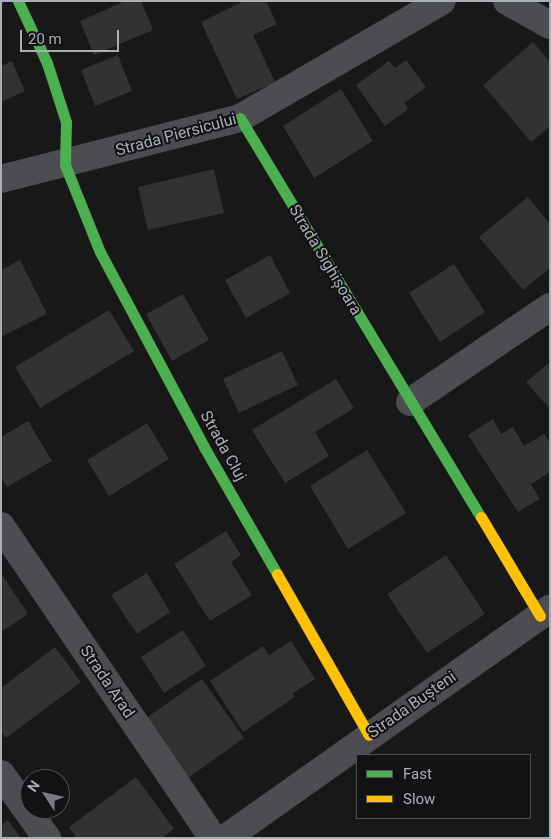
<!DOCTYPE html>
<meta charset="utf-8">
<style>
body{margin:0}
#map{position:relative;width:551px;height:839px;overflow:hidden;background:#181818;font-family:Roboto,sans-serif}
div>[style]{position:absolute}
.building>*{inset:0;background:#323233}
.street>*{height:28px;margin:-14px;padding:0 14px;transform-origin:14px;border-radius:14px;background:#4c4d50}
.fast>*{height:11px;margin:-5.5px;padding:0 5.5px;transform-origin:5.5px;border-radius:5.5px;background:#4caf50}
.slow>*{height:11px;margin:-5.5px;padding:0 5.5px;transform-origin:5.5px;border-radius:5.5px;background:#ffc107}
span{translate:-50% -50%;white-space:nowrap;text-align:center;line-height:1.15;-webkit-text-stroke:4px #121214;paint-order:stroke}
.street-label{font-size:16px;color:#aaafb7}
.frame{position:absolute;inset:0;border:2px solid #aaafb7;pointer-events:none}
.legend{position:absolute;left:356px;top:754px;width:175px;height:65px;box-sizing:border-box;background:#121214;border:1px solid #4f5155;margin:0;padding:6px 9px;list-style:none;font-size:15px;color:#aaafb7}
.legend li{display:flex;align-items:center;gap:10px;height:25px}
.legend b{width:25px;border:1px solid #4f5155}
.north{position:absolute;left:20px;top:769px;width:50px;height:50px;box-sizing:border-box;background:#121214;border:1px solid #4f5155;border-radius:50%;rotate:305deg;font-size:14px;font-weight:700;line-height:20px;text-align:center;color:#aaafb7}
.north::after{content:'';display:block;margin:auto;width:18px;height:22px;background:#777a7f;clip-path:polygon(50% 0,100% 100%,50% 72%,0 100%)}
.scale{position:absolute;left:20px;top:30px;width:99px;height:22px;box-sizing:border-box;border:2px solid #aaafb7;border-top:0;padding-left:6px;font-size:15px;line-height:18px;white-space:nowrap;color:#aaafb7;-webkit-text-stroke:4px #121214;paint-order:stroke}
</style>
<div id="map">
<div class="building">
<div style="clip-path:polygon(125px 1px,141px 1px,153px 30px,94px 55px,80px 21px)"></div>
<div style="clip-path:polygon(244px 1px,266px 1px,277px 24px,253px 35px,275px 82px,237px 99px,201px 22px)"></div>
<div style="clip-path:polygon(533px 42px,550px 62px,550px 126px,531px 142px,483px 85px)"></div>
<div style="clip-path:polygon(118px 55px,132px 91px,95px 106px,81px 70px)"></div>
<div style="clip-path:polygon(406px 60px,426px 87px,404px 103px,408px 109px,385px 126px,356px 85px,389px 61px,395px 68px)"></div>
<div style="clip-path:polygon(12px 61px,25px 91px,1px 102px,1px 66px)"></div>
<div style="clip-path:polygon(341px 89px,373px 141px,314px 178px,283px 126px)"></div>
<div style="clip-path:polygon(214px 169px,224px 213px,148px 230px,138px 187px)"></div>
<div style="clip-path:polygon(528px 197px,550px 224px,550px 268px,523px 290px,479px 237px)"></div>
<div style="clip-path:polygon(270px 255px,290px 293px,246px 318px,225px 280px)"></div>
<div style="clip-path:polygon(20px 260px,47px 314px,1px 337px,1px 270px)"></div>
<div style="clip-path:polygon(454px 264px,485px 312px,440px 342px,409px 293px)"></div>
<div style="clip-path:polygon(183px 294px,209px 340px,172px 361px,146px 314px)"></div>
<div style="clip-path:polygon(109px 310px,134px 351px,40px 408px,15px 367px)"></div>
<div style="clip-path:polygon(282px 351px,298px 385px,239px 413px,223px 379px)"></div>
<div style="clip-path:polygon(550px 362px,550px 409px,526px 382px)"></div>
<div style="clip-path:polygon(336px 379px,354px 408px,315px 432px,329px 456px,285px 483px,252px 430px)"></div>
<div style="clip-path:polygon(493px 419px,501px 434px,513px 427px,524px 446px,544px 434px,550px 443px,550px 472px,531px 484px,540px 499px,518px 512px,468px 435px)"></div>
<div style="clip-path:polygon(28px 421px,52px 461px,7px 487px,1px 478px,1px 437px)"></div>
<div style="clip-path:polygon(147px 423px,169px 459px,109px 496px,87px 460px)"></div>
<div style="clip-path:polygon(367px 450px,406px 513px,348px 549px,310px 486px)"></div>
<div style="clip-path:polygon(226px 531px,241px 555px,231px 562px,252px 595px,210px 621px,174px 564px)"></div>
<div style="clip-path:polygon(446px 555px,485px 614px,427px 653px,387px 594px)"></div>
<div style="clip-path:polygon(1px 573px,28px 614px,1px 632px)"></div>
<div style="clip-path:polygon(147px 573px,170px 612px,137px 634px,111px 595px)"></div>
<div style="clip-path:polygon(183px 630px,206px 666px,164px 693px,141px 657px)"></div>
<div style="clip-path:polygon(291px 641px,315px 679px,293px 693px,295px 697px,243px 732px,210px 681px,263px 646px,269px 655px)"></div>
<div style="clip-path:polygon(55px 647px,81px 682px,6px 738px,1px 732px,1px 688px)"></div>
<div style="clip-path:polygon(202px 679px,244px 738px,184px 781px,142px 721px)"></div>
<div style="clip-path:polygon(136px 777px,174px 829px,162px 838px,77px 838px,69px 827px)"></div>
<div style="clip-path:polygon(8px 820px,21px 838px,1px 838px,1px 825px)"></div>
</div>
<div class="street">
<div style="left:507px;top:1px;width:49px;rotate:29.2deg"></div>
<div style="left:1px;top:179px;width:247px;rotate:-14.3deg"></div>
<div style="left:240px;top:118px;width:233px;rotate:-30.1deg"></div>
<div style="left:410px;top:402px;width:169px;rotate:-34.2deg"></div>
<div style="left:1px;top:526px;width:377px;rotate:55.8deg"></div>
<div style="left:1px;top:774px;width:79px;rotate:54.3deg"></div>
<div style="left:226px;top:838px;width:397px;rotate:-35.3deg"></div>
</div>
<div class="fast">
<div style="left:18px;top:1px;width:68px;rotate:64.9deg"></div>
<div style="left:47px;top:63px;width:62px;rotate:72.1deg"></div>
<div style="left:66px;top:122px;width:43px;rotate:91.3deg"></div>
<div style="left:65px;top:165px;width:94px;rotate:68.1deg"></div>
<div style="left:100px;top:252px;width:221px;rotate:61.9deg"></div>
<div style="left:204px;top:447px;width:146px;rotate:60.1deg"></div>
<div style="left:240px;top:118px;width:466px;rotate:58.9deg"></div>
</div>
<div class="slow">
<div style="left:481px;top:517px;width:115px;rotate:59.2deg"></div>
<div style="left:277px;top:574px;width:185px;rotate:60.3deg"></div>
</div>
<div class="street-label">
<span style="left:176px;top:135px;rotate:-15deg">Strada Piersicului</span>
<span style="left:325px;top:260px;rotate:59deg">Strada Sighișoara</span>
<span style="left:223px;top:446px;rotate:61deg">Strada Cluj</span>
<span style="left:107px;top:682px;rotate:56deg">Strada Arad</span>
<span style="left:412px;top:705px;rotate:-35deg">Strada Bușteni</span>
</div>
<div class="frame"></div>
<ul class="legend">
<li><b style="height:6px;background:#4caf50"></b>Fast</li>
<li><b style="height:6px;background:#ffc107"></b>Slow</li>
</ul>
<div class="north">N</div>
<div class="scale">20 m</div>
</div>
